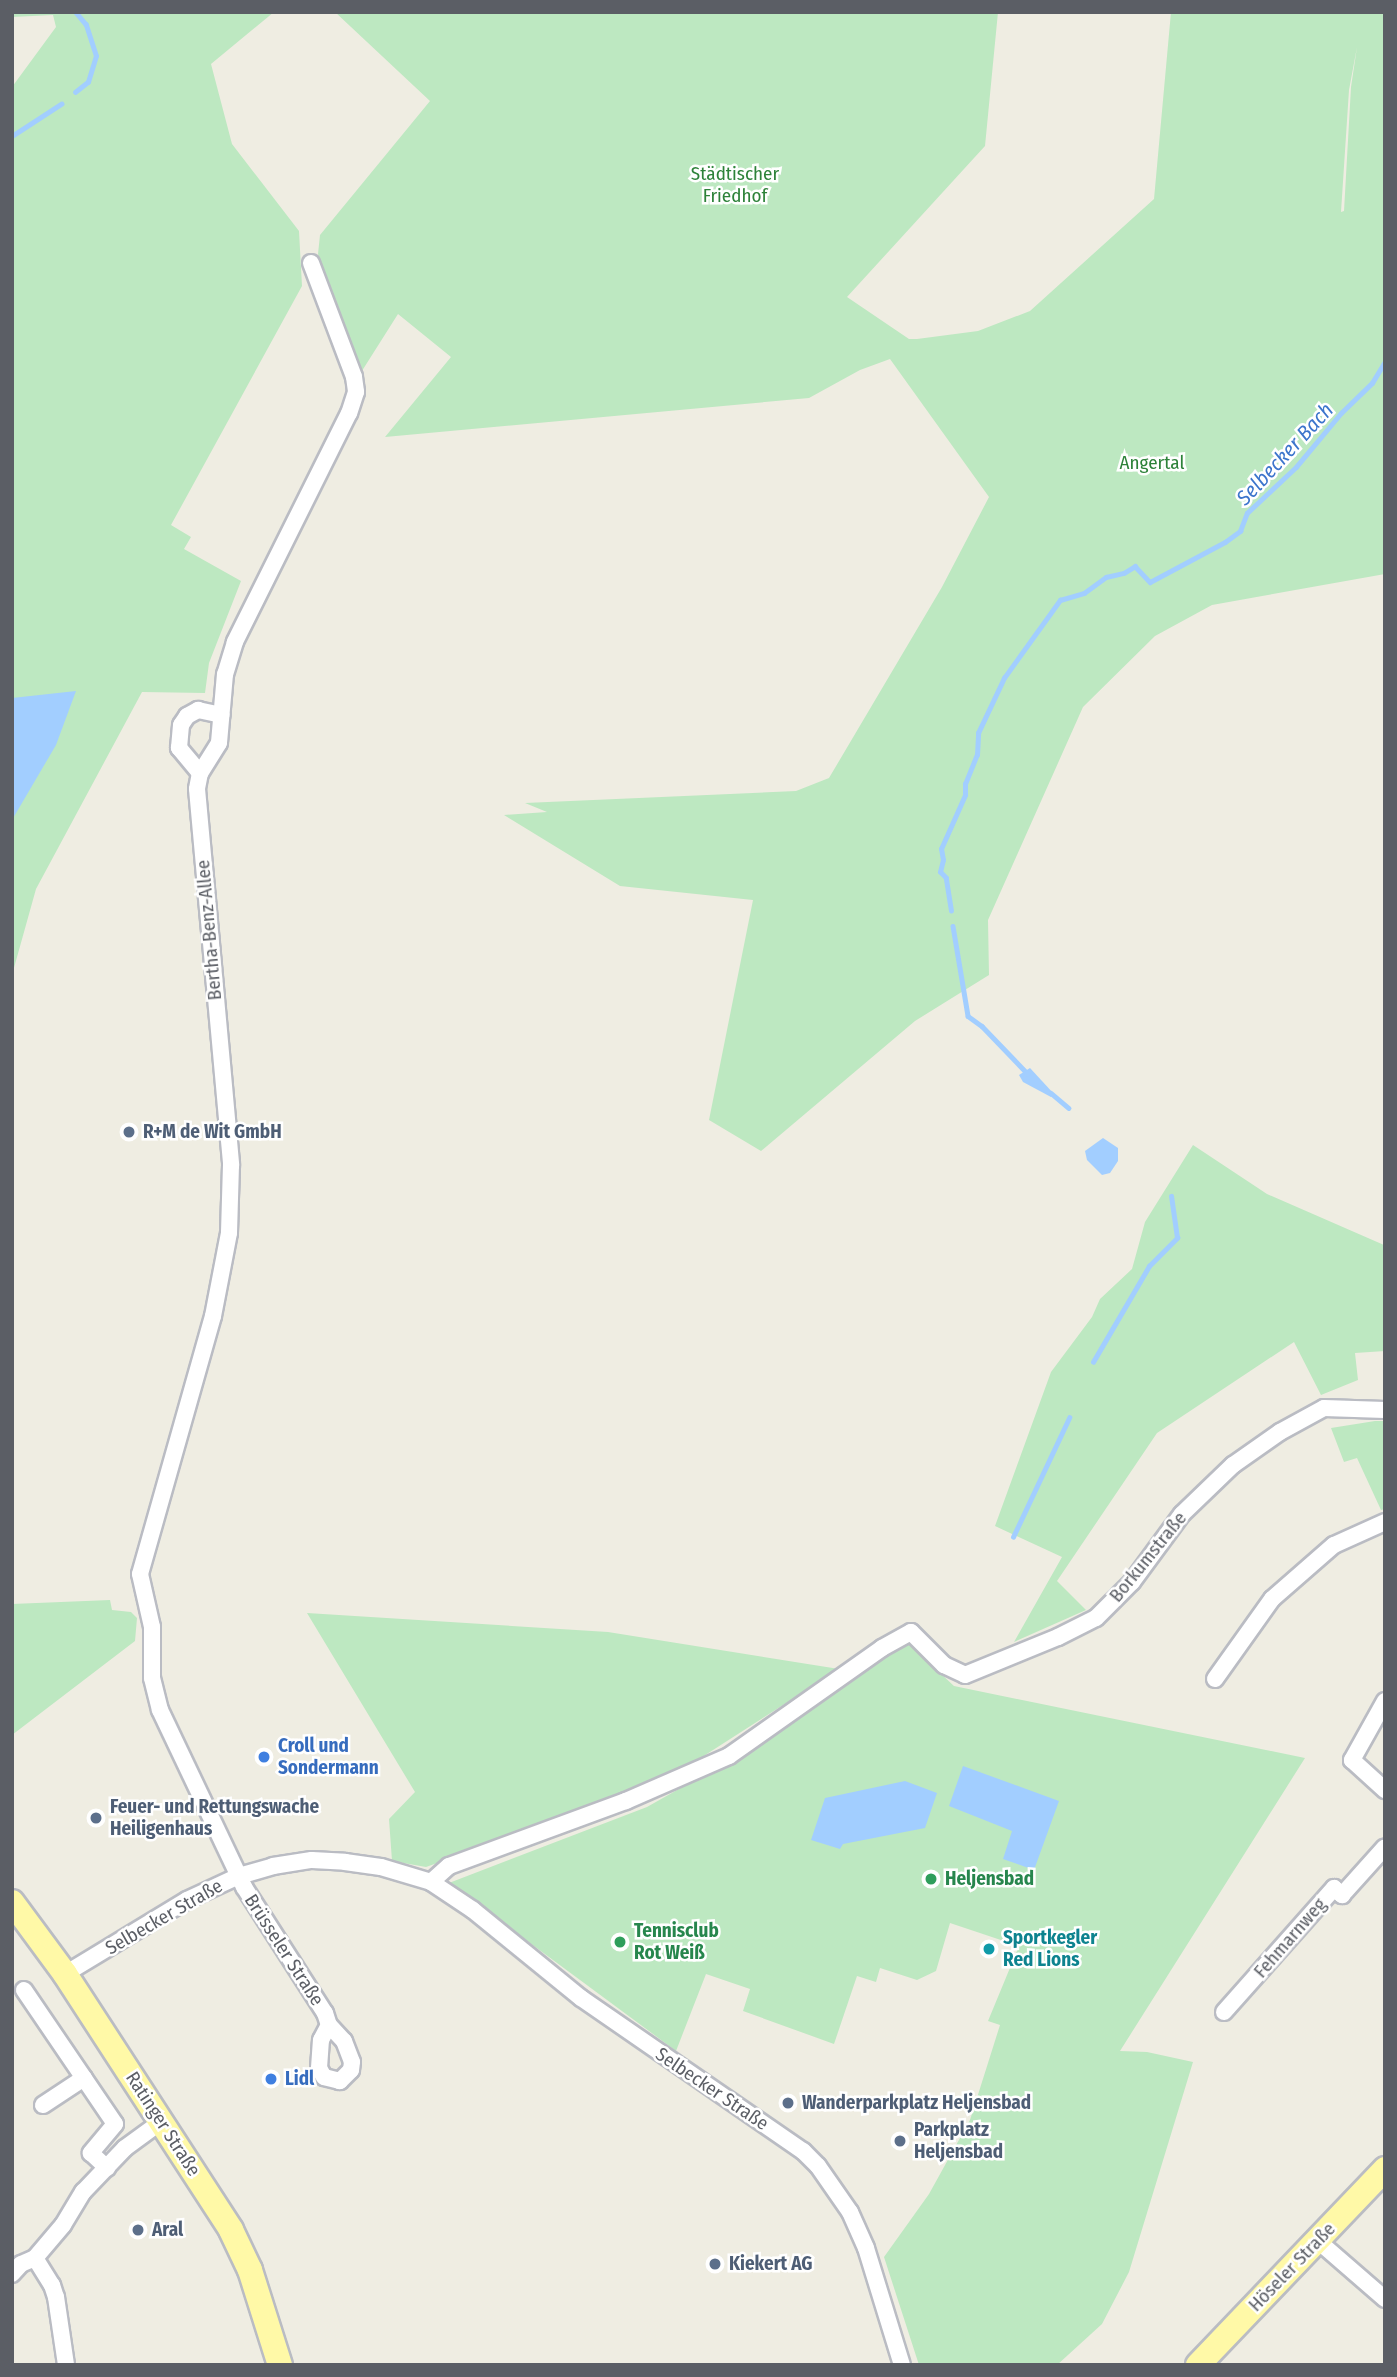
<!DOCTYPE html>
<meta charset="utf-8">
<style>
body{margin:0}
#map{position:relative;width:1397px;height:2377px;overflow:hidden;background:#efede2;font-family:"Fira Sans Condensed",sans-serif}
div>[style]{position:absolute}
.green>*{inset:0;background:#bde8c1}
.water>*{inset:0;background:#a2ceff}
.stream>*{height:4.5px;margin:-2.25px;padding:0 2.25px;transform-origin:2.25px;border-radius:2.25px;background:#a2ceff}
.roads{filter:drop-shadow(2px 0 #babcc3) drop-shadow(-2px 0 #babcc3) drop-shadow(0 2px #babcc3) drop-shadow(0 -2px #babcc3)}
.street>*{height:16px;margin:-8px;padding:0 8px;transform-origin:8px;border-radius:8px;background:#fff}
.primary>*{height:24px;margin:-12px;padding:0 12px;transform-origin:12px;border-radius:12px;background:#fff9a7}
.dots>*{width:19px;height:19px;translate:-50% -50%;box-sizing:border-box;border:4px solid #fff;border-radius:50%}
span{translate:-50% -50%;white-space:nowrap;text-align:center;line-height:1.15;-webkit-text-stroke:5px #fff;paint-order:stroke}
.park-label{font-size:19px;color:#2d8239}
.street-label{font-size:19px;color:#5b5e65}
.service-label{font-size:19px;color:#4e5e75;font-weight:700}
.left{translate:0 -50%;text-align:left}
.shop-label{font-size:19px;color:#366cbe;font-weight:700}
.leisure-label{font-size:19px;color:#27864d;font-weight:700}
.culture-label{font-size:19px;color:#0d838f;font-weight:700}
.water-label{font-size:21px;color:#3c75cc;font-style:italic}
.frame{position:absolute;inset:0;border:14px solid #5b5e65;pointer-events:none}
</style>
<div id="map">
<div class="green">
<div style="clip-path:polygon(12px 12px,274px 12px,211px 64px,232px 144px,299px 231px,302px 286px,171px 525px,191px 537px,184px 549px,241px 581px,209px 663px,205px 693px,142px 692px,36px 889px,12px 975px,12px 87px,56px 27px,53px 15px,12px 17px)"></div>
<div style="clip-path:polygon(evenodd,335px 12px,998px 12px,985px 146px,847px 297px,909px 339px,917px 339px,978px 331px,1030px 311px,1154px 199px,1171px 12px,1385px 12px,1385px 574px,1212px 605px,1155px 636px,1083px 707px,988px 920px,989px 975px,915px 1021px,761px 1151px,709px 1120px,753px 900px,620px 886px,504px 815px,547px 812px,525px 803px,796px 791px,829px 778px,942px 587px,989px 497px,890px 359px,860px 370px,809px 398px,385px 437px,451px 357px,398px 314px,360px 374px,318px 254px,320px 235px,430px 101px,335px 12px,1357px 47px,1351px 87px,1344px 211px,1341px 212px,1349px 90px,1357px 47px)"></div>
<div style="clip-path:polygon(1193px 1145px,1267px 1194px,1384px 1245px,1385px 1351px,1355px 1353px,1358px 1380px,1321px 1395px,1294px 1342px,1157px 1433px,1057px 1581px,1086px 1610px,1014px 1642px,1062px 1557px,995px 1526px,1051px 1372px,1092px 1317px,1100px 1299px,1132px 1269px,1145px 1222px)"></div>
<div style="clip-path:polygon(1375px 1421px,1385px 1421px,1385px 1509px,1381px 1510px,1357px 1458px,1344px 1462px,1331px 1428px)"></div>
<div style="clip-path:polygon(110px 1600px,112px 1610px,131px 1612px,137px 1618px,135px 1641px,12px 1735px,12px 1604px)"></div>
<div style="clip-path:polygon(307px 1613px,608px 1632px,839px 1669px,699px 1759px,566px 1817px,426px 1867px,392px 1861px,389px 1819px,415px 1792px)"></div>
<div style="clip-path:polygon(908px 1643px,954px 1686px,1305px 1758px,1120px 2051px,1147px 2052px,1193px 2062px,1129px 2272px,1102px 2324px,1057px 2365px,919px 2365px,884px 2257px,929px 2194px,970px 2120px,1000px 2025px,988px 2021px,1019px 1946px,950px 1923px,936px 1971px,917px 1980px,880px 1968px,876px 1982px,857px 1976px,834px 2044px,743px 2011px,750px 1989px,706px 1974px,676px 2051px,449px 1883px,647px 1807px,741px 1754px,850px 1674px,863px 1673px)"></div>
</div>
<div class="water">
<div style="clip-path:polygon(76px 691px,56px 745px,12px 820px,12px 698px)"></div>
<div style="clip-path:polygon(1030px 1068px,1054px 1094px,1051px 1097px,1023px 1082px,1019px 1075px)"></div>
<div style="clip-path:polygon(1103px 1138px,1118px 1148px,1118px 1161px,1110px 1173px,1102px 1175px,1087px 1160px,1085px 1151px)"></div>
<div style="clip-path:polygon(963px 1766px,1059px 1801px,1034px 1870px,1003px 1859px,1012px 1831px,949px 1806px)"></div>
<div style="clip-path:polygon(905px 1781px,937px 1793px,925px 1828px,843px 1844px,840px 1849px,811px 1840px,825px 1798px)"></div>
</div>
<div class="stream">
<div style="left:75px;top:92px;width:16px;rotate:-38deg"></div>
<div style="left:88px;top:82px;width:27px;rotate:-73deg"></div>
<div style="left:96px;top:56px;width:33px;rotate:-108deg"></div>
<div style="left:86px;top:25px;width:16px;rotate:-130deg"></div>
<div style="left:12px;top:136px;width:59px;rotate:-33.1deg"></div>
<div style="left:951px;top:911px;width:33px;rotate:-99deg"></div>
<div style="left:946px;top:878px;width:8px;rotate:-135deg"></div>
<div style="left:940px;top:872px;width:12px;rotate:-76deg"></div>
<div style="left:943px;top:860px;width:11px;rotate:-100deg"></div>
<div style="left:941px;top:849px;width:59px;rotate:-66deg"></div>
<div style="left:965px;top:795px;width:11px;rotate:-90deg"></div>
<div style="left:965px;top:784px;width:31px;rotate:-68deg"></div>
<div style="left:977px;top:755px;width:22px;rotate:-87deg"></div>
<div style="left:978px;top:733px;width:61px;rotate:-64.7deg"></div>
<div style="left:1004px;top:678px;width:96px;rotate:-54.3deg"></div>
<div style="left:1060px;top:600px;width:25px;rotate:-16deg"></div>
<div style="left:1084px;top:593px;width:27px;rotate:-36deg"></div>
<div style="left:1106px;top:577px;width:18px;rotate:-13deg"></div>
<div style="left:1124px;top:573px;width:13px;rotate:-32deg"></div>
<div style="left:1135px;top:566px;width:22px;rotate:47deg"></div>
<div style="left:1150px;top:582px;width:85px;rotate:-28.1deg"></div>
<div style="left:1225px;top:542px;width:19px;rotate:-36deg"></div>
<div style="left:1240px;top:531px;width:19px;rotate:-69deg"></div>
<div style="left:1247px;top:513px;width:67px;rotate:-43.2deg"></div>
<div style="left:1296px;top:467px;width:70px;rotate:-50.2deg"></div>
<div style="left:1341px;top:413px;width:43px;rotate:-44.1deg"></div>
<div style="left:1372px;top:383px;width:26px;rotate:-59deg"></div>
<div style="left:953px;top:926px;width:91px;rotate:80.5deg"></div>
<div style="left:968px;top:1016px;width:17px;rotate:36deg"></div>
<div style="left:982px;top:1026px;width:66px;rotate:46.2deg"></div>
<div style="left:1051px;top:1093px;width:23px;rotate:40deg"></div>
<div style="left:1093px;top:1362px;width:111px;rotate:-59.7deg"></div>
<div style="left:1149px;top:1266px;width:40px;rotate:-45deg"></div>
<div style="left:1177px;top:1238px;width:42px;rotate:-98.1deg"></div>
<div style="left:1013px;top:1537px;width:132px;rotate:-64.8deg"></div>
</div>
<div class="roads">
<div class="street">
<div style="left:311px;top:263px;width:122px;rotate:69.3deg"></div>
<div style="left:354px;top:377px;width:15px;rotate:82deg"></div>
<div style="left:356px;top:392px;width:22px;rotate:108deg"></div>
<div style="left:349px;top:413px;width:256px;rotate:116.5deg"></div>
<div style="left:235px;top:642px;width:34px;rotate:107deg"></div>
<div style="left:225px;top:674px;width:69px;rotate:95deg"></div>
<div style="left:219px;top:743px;width:36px;rotate:122deg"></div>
<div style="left:200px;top:773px;width:16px;rotate:101deg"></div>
<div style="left:197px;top:789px;width:378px;rotate:84.8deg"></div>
<div style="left:231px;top:1165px;width:68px;rotate:91.7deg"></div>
<div style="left:229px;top:1233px;width:85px;rotate:100.9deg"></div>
<div style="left:213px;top:1316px;width:268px;rotate:105.8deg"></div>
<div style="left:140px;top:1574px;width:54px;rotate:77.2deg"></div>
<div style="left:152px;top:1627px;width:51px;rotate:90deg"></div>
<div style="left:152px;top:1678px;width:33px;rotate:76deg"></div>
<div style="left:160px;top:1710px;width:196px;rotate:64.6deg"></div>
<div style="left:244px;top:1887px;width:150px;rotate:57.3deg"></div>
<div style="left:325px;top:2013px;width:13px;rotate:72deg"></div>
<div style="left:200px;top:773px;width:33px;rotate:-130deg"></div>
<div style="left:179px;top:748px;width:23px;rotate:-85deg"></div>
<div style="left:181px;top:725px;width:11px;rotate:-56deg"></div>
<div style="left:187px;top:716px;width:13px;rotate:-29deg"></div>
<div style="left:198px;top:710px;width:24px;rotate:12deg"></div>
<div style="left:1215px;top:1679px;width:98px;rotate:-54.5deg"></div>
<div style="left:1272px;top:1599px;width:82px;rotate:-41.1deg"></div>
<div style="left:1334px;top:1545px;width:56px;rotate:-24.3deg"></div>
<div style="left:1385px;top:1701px;width:68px;rotate:119.2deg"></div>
<div style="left:1352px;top:1760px;width:45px;rotate:42.3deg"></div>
<div style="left:431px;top:1882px;width:24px;rotate:-42deg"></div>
<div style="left:449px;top:1866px;width:189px;rotate:-20.2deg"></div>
<div style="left:626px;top:1801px;width:112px;rotate:-23.6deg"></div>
<div style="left:729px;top:1756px;width:187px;rotate:-35.2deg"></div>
<div style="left:882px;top:1648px;width:33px;rotate:-29deg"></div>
<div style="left:911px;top:1632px;width:47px;rotate:45deg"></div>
<div style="left:944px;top:1665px;width:23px;rotate:25deg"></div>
<div style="left:965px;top:1675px;width:100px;rotate:-22.2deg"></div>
<div style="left:1058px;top:1637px;width:42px;rotate:-26.6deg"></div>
<div style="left:1096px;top:1618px;width:51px;rotate:-45deg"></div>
<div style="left:1132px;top:1582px;width:84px;rotate:-53.7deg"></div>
<div style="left:1182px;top:1514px;width:71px;rotate:-43.9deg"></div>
<div style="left:1233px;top:1465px;width:57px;rotate:-35.1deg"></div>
<div style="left:1280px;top:1432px;width:50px;rotate:-28.6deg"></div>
<div style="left:1324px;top:1408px;width:61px;rotate:1.9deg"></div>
<div style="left:65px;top:1974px;width:143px;rotate:-31.2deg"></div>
<div style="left:187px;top:1900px;width:57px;rotate:-24.8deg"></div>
<div style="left:239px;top:1876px;width:35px;rotate:-16deg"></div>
<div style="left:273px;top:1866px;width:39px;rotate:-9deg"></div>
<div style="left:312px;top:1860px;width:33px;rotate:3deg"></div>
<div style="left:345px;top:1862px;width:36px;rotate:8deg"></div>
<div style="left:381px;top:1867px;width:52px;rotate:16.7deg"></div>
<div style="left:431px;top:1882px;width:50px;rotate:33.7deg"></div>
<div style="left:473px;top:1910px;width:139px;rotate:39.2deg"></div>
<div style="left:581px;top:1998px;width:270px;rotate:34.6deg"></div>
<div style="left:803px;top:2151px;width:21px;rotate:45deg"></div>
<div style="left:818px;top:2166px;width:56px;rotate:55.2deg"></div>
<div style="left:850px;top:2212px;width:39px;rotate:66deg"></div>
<div style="left:866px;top:2248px;width:122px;rotate:72.9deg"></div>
<div style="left:24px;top:1990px;width:162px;rotate:55.8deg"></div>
<div style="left:115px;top:2124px;width:38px;rotate:130deg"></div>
<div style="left:91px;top:2153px;width:22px;rotate:43deg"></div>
<div style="left:1224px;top:2012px;width:166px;rotate:-48.4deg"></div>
<div style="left:1334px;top:1888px;width:11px;rotate:41deg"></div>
<div style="left:1342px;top:1895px;width:64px;rotate:-48.1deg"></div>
<div style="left:329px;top:2025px;width:22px;rotate:47deg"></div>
<div style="left:344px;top:2041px;width:22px;rotate:69deg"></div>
<div style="left:352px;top:2062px;width:8px;rotate:97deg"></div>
<div style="left:351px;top:2070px;width:16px;rotate:135deg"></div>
<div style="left:340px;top:2081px;width:16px;rotate:-166deg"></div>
<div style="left:324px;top:2077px;width:10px;rotate:-119deg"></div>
<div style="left:319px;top:2068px;width:28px;rotate:-86deg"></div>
<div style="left:321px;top:2040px;width:17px;rotate:-62deg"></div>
<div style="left:43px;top:2105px;width:49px;rotate:-33.4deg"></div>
<div style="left:1317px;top:2240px;width:90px;rotate:40.9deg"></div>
<div style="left:35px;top:2258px;width:32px;rotate:58deg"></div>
<div style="left:52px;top:2285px;width:13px;rotate:72deg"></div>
<div style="left:56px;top:2297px;width:69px;rotate:81.6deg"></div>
<div style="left:12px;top:2274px;width:13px;rotate:-48deg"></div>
<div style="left:21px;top:2264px;width:15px;rotate:-23deg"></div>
<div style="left:35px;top:2258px;width:43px;rotate:-49.7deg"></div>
<div style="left:63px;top:2225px;width:39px;rotate:-59deg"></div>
<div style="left:83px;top:2192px;width:61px;rotate:-46.3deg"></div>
<div style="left:125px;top:2148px;width:46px;rotate:-36.1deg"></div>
</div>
<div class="primary">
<div style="left:12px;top:1902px;width:89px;rotate:53.6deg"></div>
<div style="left:65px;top:1974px;width:305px;rotate:57deg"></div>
<div style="left:231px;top:2230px;width:44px;rotate:64.6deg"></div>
<div style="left:250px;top:2270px;width:100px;rotate:72.5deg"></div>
<div style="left:1198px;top:2365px;width:271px;rotate:-46.3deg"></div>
</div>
</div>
<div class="dots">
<div style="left:129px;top:1132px;background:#5c6f8a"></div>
<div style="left:264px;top:1757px;background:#3f7fe0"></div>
<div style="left:96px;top:1818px;background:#5c6f8a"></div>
<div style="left:931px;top:1879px;background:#2e9e5b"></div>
<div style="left:620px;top:1942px;background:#2e9e5b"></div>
<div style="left:989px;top:1949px;background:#0f9aa8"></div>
<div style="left:271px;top:2079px;background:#3f7fe0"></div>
<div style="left:788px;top:2103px;background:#5c6f8a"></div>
<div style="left:900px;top:2141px;background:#5c6f8a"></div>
<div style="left:138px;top:2230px;background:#5c6f8a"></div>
<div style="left:715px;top:2264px;background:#5c6f8a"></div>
</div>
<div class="park-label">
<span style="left:735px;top:185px">Städtischer<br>Friedhof</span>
<span style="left:1152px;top:463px">Angertal</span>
</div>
<div class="street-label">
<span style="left:209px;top:930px;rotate:-95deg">Bertha-Benz-Allee</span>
<span style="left:1148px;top:1557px;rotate:-51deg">Borkumstraße</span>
<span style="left:164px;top:1917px;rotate:-30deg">Selbecker Straße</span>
<span style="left:1290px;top:1938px;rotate:-49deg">Fehmarnweg</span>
<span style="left:284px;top:1950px;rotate:57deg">Brüsseler Straße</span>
<span style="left:712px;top:2089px;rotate:34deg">Selbecker Straße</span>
<span style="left:163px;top:2124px;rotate:57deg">Ratinger Straße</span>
<span style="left:1292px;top:2267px;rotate:-46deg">Höseler Straße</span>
</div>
<div class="service-label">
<span class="left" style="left:143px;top:1132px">R+M de Wit GmbH</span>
<span class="left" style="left:110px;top:1818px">Feuer- und Rettungswache<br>Heiligenhaus</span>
<span class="left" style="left:802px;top:2103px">Wanderparkplatz Heljensbad</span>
<span class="left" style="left:914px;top:2141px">Parkplatz<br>Heljensbad</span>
<span class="left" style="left:152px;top:2230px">Aral</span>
<span class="left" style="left:729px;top:2264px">Kiekert AG</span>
</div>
<div class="shop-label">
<span class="left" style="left:278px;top:1757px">Croll und<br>Sondermann</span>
<span class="left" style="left:285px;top:2079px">Lidl</span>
</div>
<div class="leisure-label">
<span class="left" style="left:945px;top:1879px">Heljensbad</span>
<span class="left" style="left:634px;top:1942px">Tennisclub<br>Rot Weiß</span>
</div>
<div class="culture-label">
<span class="left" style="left:1003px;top:1949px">Sportkegler<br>Red Lions</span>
</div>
<div class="water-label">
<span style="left:1285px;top:454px;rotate:-47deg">Selbecker Bach</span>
</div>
<div class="frame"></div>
</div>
